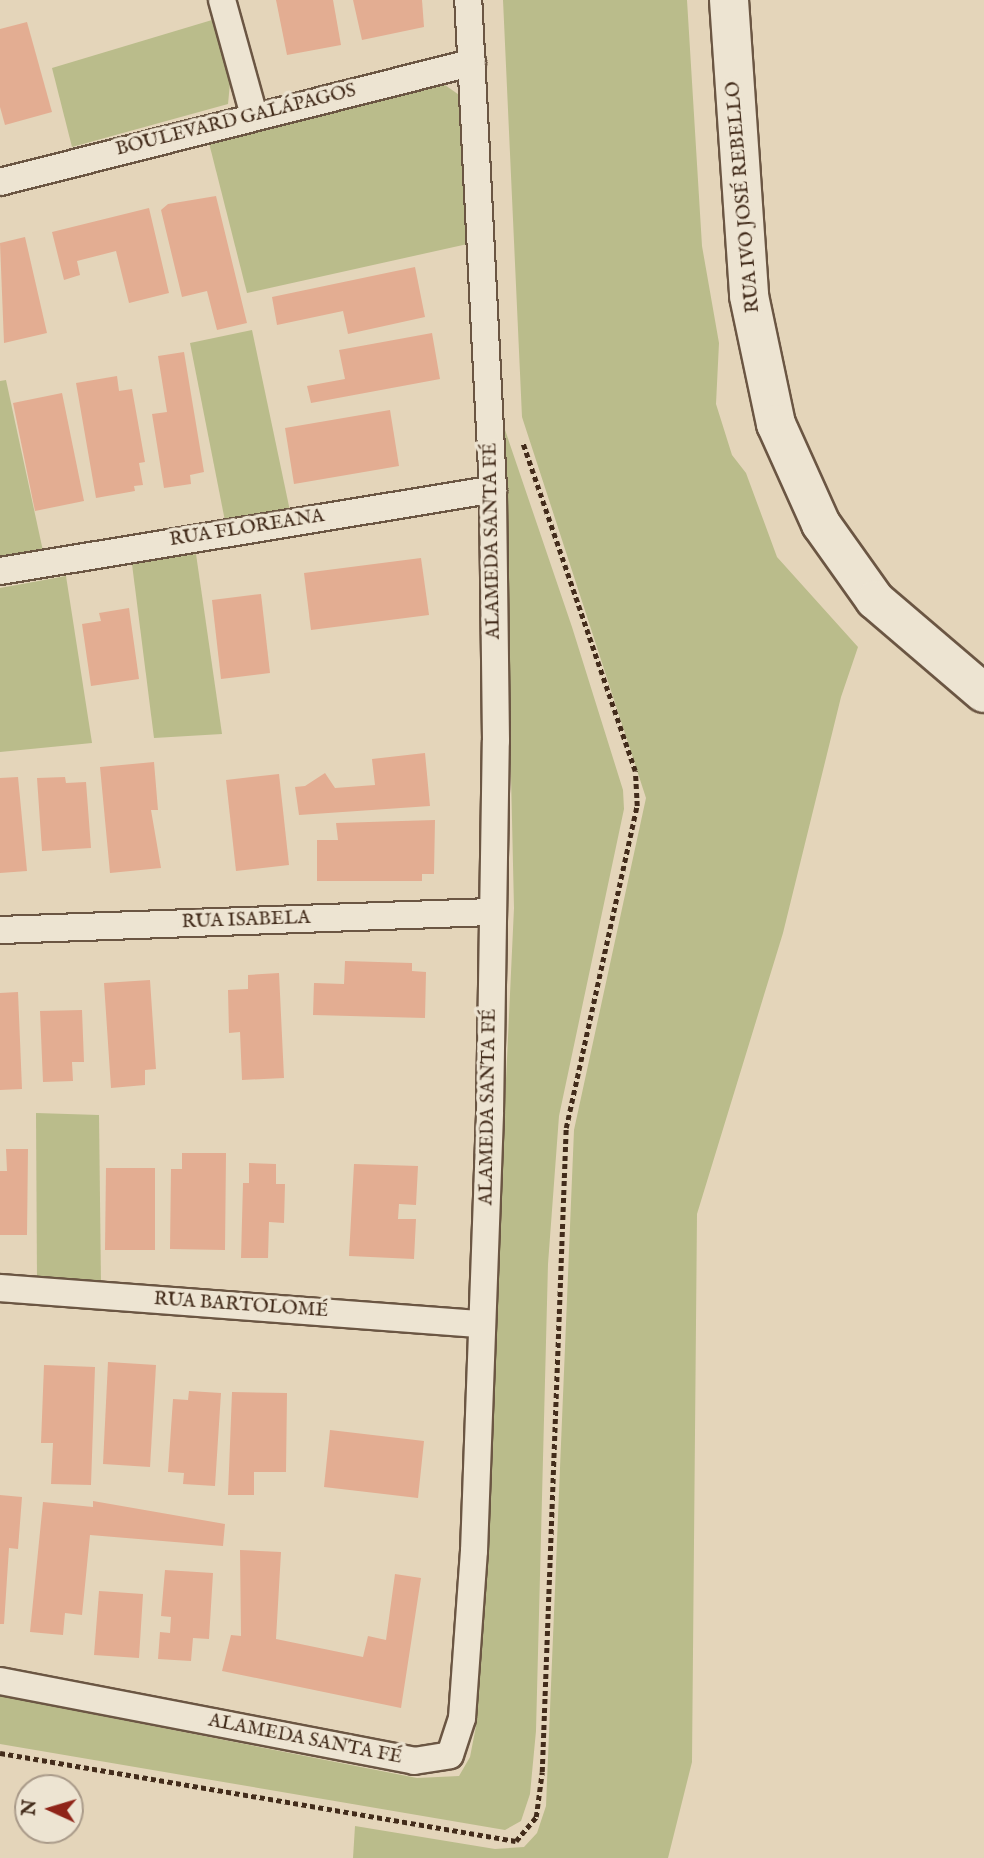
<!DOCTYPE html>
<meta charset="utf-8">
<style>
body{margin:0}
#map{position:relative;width:984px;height:1858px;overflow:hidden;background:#e4d5ba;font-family:"IM FELL English",serif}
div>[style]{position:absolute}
.green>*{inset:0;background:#babc8b}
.building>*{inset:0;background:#e3ad92}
.path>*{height:4.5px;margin-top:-2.25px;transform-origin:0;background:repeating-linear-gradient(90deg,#432c1b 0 5px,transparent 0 8.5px)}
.roads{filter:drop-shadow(2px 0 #6b5643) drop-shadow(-2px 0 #6b5643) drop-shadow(0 2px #6b5643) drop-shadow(0 -2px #6b5643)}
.street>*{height:26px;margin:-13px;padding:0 13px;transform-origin:13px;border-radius:13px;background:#ede4d2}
.secondary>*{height:38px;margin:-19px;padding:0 19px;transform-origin:19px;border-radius:19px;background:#ede4d2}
span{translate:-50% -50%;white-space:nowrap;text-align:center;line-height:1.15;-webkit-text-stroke:7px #ede4d2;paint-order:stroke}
.street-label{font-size:19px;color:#432c1b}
.north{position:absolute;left:14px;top:1774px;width:70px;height:70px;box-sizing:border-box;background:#ede4d2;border:2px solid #a99a89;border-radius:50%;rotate:274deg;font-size:19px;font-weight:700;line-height:28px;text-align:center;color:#432c1b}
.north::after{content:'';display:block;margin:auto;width:24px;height:32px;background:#8f2418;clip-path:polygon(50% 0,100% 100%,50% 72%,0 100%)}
</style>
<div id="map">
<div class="green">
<div style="clip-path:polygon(503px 0,687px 0,702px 246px,719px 343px,716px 404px,732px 455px,746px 473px,777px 557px,858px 647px,841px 697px,783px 933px,697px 1214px,692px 1762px,668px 1858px,353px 1858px,355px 1826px,495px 1849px,524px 1847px,537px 1833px,546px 1806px,574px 1130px,646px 798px,522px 417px)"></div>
<div style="clip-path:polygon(212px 20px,230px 83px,228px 104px,72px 147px,52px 68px)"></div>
<div style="clip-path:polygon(445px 85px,462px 97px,472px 243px,247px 293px,209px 143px)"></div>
<div style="clip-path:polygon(252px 330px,290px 511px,225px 521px,190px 343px)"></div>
<div style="clip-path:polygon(6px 380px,43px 551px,0 558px,0 381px)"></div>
<div style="clip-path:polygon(503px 424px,572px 627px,623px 790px,624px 809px,559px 1116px,548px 1264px,536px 1731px,530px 1794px,521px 1821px,505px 1830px,0 1744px,0 1696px,417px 1778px,459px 1776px,470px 1757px,476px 1726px,514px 908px)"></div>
<div style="clip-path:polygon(196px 554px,222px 734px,154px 738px,132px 564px)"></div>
<div style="clip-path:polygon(66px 576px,92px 743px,0 752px,0 588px)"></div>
<div style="clip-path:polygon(36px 1113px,99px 1115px,101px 1283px,37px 1278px)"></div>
</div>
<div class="building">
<div style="clip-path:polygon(276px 0,333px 0,341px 45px,287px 55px)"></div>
<div style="clip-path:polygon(353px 0,422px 0,424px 27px,362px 40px)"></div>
<div style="clip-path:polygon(27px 22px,52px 112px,5px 125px,0 107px,0 29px)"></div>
<div style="clip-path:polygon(216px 196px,247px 323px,217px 330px,207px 291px,182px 297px,161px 210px,168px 204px)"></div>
<div style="clip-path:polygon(149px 208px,169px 293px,129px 303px,116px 251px,77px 261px,80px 275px,64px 280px,52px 232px)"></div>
<div style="clip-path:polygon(25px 237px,47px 333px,4px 343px,0 243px)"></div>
<div style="clip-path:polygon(415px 267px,425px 317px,348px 334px,343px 311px,277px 325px,272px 297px)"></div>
<div style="clip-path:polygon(432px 333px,440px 379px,311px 403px,307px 386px,345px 379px,339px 350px)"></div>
<div style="clip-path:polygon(184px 352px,204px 472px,190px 475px,191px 484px,164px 488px,152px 414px,167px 412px,158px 356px)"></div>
<div style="clip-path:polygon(117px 376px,119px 391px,132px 389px,145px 462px,139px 463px,143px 485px,134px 486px,135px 491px,96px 498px,76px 383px)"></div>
<div style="clip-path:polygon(62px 393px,84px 501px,35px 511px,13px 403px)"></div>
<div style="clip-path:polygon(390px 410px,399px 466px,294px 484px,285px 428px)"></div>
<div style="clip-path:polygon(421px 558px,429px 615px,311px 630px,304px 573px)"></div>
<div style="clip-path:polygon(261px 594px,270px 673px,221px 679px,212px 600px)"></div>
<div style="clip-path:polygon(129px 608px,139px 679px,91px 686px,82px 624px,101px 621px,99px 613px)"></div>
<div style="clip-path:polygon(425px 753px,430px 806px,299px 815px,295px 787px,305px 786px,325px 773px,335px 788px,375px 785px,372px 759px)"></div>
<div style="clip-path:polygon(154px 762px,158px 810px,151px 810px,161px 868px,110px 873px,100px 767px)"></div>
<div style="clip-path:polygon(279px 774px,289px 865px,236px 871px,226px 780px)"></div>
<div style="clip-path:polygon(18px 777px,27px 871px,0 873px,0 778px)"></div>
<div style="clip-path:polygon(65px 777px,66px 783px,86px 782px,91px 848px,42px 851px,37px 778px)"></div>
<div style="clip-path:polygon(435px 820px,434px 874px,422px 874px,422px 881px,317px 881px,317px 840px,338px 840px,336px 823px)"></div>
<div style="clip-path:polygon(345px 961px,412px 963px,412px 971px,426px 972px,425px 1018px,313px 1015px,314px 983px,344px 984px)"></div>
<div style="clip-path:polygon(279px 973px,284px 1078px,242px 1080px,240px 1032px,229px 1033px,228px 990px,248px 989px,248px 975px)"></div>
<div style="clip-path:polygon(150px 980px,156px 1069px,145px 1070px,145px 1085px,111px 1088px,104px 983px)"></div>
<div style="clip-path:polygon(18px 992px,22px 1089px,0 1090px,0 993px)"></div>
<div style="clip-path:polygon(82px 1010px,84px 1062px,72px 1062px,73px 1081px,43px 1082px,40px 1011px)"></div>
<div style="clip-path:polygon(6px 1149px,28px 1149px,27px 1235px,0 1235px,0 1171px,7px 1171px)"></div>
<div style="clip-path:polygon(182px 1153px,226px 1153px,225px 1250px,170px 1249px,171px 1169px,182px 1169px)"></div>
<div style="clip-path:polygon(249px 1163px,276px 1164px,276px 1184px,285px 1184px,284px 1223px,269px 1222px,268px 1258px,241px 1258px,243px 1183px,249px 1183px)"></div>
<div style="clip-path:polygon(354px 1164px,418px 1166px,416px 1205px,399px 1204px,398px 1219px,416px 1219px,414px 1259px,349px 1256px)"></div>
<div style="clip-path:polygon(106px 1168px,155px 1168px,155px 1250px,105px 1250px)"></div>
<div style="clip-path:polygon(108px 1362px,156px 1365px,150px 1467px,103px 1464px)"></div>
<div style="clip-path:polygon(44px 1365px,95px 1367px,91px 1485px,51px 1484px,53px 1443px,41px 1443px)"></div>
<div style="clip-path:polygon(189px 1391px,221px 1393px,215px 1486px,183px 1484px,184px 1473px,168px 1472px,173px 1399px,188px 1400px)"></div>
<div style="clip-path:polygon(232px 1392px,287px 1393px,286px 1472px,254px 1472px,254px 1495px,228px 1495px)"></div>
<div style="clip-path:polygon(330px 1430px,424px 1441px,418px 1498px,324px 1487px)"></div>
<div style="clip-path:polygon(0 1495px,22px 1497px,18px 1549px,9px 1548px,4px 1624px,0 1624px)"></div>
<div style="clip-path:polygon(93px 1501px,225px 1524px,223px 1546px,90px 1535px,82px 1615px,65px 1613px,63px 1635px,30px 1632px,43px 1502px,93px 1507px)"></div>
<div style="clip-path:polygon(240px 1550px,281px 1552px,276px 1639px,363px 1657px,368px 1636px,386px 1640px,395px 1574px,421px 1578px,401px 1708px,222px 1671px,231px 1635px,241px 1636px)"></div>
<div style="clip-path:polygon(165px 1570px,213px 1573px,209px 1639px,193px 1638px,191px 1661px,158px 1659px,160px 1632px,170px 1633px,171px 1617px,161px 1616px)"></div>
<div style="clip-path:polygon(99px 1591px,143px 1594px,139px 1658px,94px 1655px)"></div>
</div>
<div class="path">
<div style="left:0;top:1753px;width:523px;rotate:9.68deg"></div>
<div style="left:516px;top:1841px;width:31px;rotate:-50deg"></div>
<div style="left:536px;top:1817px;width:45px;rotate:-82.4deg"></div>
<div style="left:542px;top:1772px;width:644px;rotate:-87.87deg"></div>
<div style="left:566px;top:1128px;width:330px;rotate:-77.6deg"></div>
<div style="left:637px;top:806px;width:35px;rotate:-93deg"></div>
<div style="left:635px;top:771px;width:347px;rotate:-108.9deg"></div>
</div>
<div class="roads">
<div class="street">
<div style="left:222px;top:0;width:119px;rotate:74.5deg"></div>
<div style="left:0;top:182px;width:487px;rotate:-14.2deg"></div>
<div style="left:0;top:571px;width:500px;rotate:-9.4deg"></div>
<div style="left:0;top:930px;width:493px;rotate:-2.1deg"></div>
<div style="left:0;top:1288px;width:483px;rotate:4.3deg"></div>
<div style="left:0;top:1681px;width:422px;rotate:10.9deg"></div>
<div style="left:414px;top:1761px;width:36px;rotate:-9deg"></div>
<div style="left:450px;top:1755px;width:39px;rotate:-72deg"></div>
<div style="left:462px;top:1718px;width:167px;rotate:-85.9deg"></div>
<div style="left:474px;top:1551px;width:439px;rotate:-87.9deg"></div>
<div style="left:490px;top:1112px;width:371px;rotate:-89.1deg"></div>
<div style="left:496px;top:741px;width:252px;rotate:-90.7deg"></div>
<div style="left:493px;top:489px;width:490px;rotate:-92.9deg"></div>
</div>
<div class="secondary">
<div style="left:729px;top:0;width:297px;rotate:86.1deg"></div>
<div style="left:749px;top:296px;width:131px;rotate:78.1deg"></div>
<div style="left:776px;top:424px;width:110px;rotate:65.8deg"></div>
<div style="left:821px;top:524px;width:93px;rotate:54.6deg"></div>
<div style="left:875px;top:600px;width:143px;rotate:40.5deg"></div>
</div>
</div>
<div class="street-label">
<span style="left:236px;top:121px;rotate:-14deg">BOULEVARD GALÁPAGOS</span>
<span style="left:744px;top:197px;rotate:-95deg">RUA IVO JOSÉ REBELLO</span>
<span style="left:247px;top:529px;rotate:-9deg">RUA FLOREANA</span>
<span style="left:493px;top:541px;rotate:-91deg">ALAMEDA SANTA FÉ</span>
<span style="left:246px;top:921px;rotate:-2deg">RUA ISABELA</span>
<span style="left:489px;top:1107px;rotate:-89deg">ALAMEDA SANTA FÉ</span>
<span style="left:241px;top:1306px;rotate:4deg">RUA BARTOLOMÉ</span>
<span style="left:305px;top:1740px;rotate:11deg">ALAMEDA SANTA FÉ</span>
</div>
<div class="north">N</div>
</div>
